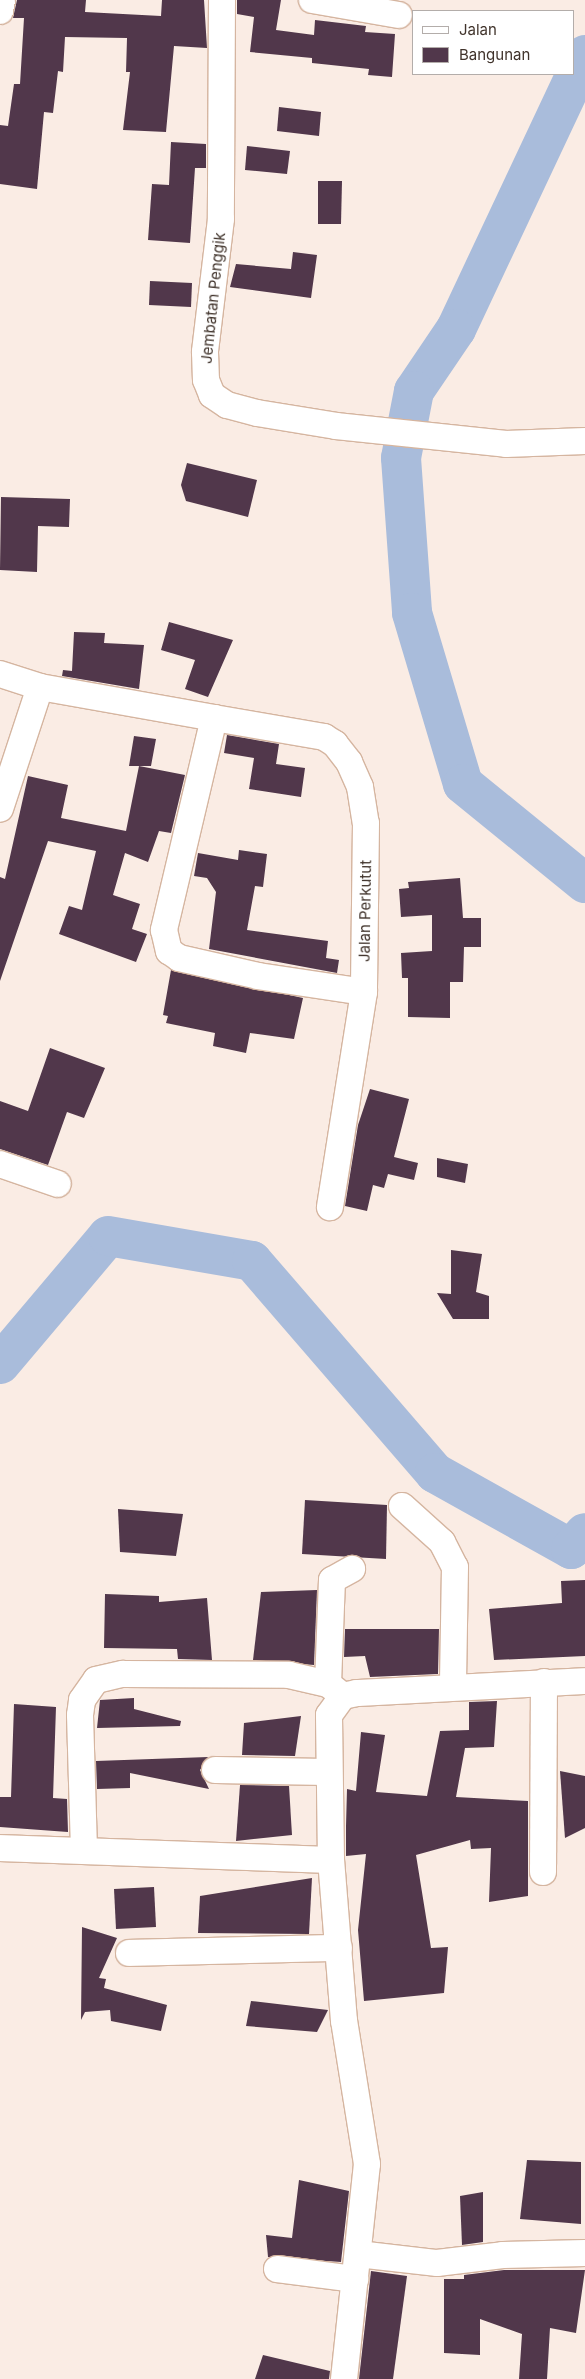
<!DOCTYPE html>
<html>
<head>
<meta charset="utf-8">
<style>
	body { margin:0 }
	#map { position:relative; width:585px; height:2379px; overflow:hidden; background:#faece4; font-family:Inter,sans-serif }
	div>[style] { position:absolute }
	.river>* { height:40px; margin:-20px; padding:0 20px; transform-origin:20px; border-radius:20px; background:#a9bcdb }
	.building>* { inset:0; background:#51374b }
	.roads { filter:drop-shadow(1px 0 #d5b5a0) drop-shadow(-1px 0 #d5b5a0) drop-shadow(0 1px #d5b5a0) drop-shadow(0 -1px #d5b5a0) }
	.minor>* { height:26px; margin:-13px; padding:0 13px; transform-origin:13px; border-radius:13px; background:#fff }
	span { translate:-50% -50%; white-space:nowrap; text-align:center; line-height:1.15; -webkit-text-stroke:5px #fff; paint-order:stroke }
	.street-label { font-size:15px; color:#40332b }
	.legend { position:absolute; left:412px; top:10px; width:162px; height:65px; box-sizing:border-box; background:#fff; border:1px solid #b3adaa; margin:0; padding:6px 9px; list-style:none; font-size:15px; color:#40332b }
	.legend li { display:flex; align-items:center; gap:10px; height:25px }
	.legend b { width:25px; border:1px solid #b3adaa }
</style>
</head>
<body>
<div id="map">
	<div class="river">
		<div style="left:585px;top:55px;width:303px;rotate:115.2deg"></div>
		<div style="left:456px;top:329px;width:75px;rotate:124.1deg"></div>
		<div style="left:414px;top:391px;width:68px;rotate:101deg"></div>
		<div style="left:401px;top:458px;width:155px;rotate:85.9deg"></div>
		<div style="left:412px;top:613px;width:178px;rotate:73.4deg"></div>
		<div style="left:463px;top:784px;width:157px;rotate:39.1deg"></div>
		<div style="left:0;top:1364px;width:167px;rotate:-49.8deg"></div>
		<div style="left:108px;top:1236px;width:146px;rotate:9.8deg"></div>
		<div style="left:252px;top:1261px;width:280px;rotate:49.2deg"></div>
		<div style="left:435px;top:1473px;width:156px;rotate:29.2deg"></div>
		<div style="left:571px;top:1549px;width:21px;rotate:-49deg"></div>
	</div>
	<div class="building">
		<div style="clip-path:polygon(17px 0,86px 0,85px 12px,161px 16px,162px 0,204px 0,207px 48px,174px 46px,166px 132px,123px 130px,130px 72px,126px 72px,127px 38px,65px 37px,63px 72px,58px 71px,53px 113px,44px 112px,37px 189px,0 184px,0 125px,8px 126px,14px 84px,20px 84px,24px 18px,13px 18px)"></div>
		<div style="clip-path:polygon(237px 0,281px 0,276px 30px,314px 35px,315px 20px,366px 26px,365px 32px,395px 34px,392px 77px,368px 75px,369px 69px,312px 63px,312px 58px,250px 52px,254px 17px,237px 14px)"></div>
		<div style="clip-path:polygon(279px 107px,321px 112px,319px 136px,277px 131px)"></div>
		<div style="clip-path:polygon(171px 142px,206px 144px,206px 168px,195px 168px,190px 243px,148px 240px,152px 184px,169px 185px)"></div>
		<div style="clip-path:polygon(247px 146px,290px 151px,287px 174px,245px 170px)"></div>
		<div style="clip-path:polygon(318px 181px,342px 181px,341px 224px,318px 224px)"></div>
		<div style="clip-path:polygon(293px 252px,317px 255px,311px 298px,230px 287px,236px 264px,291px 269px)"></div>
		<div style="clip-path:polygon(150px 281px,192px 283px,191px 307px,149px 305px)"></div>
		<div style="clip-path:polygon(187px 463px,257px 480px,248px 517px,186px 501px,181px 485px)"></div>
		<div style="clip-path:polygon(1px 497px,70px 499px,69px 527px,38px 526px,37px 572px,0 570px)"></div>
		<div style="clip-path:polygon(169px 622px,233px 640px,208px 697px,185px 689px,195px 660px,161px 650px)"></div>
		<div style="clip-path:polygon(74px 632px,105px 633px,104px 643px,144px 645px,139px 689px,62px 676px,63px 670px,72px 671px)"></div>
		<div style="clip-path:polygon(227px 735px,279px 744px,276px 764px,305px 768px,301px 797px,249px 789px,254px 758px,224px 753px)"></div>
		<div style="clip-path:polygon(134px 736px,156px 739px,151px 766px,139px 766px,185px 775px,171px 833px,159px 831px,148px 862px,125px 853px,113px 895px,140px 904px,132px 929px,147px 934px,136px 962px,59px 934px,69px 906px,82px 910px,96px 851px,48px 841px,0 981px,0 877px,5px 879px,28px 776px,68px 785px,61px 818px,126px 831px,139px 766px,129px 766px)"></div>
		<div style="clip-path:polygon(239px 850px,267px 854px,263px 887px,255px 886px,247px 930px,328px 941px,326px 958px,339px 960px,337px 973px,209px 949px,216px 892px,207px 878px,194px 876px,198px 853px,238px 860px)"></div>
		<div style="clip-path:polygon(460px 878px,463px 918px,481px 918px,481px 947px,464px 947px,463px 982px,450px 982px,450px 1018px,408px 1017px,408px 978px,402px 978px,401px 953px,432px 951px,432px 915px,401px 917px,399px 889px,409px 888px,408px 882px)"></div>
		<div style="clip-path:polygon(171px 970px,303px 998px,294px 1039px,250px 1033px,246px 1053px,213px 1046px,215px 1033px,166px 1023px,168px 1016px,163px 1015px)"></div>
		<div style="clip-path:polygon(50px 1048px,105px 1068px,84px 1118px,67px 1112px,48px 1165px,0 1149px,0 1101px,28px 1111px)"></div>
		<div style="clip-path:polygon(370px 1089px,409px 1099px,394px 1157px,418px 1163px,414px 1180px,388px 1174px,384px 1188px,373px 1185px,367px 1211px,345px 1206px,358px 1125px)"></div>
		<div style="clip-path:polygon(437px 1158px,468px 1164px,465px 1183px,437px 1177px)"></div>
		<div style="clip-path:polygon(451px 1250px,482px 1254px,476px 1292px,489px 1296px,489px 1319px,453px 1319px,437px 1293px,451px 1294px)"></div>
		<div style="clip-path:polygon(305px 1500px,387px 1505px,386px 1559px,302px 1554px)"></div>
		<div style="clip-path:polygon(118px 1509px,183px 1514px,176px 1556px,120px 1552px)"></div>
		<div style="clip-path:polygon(585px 1580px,585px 1656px,494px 1660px,489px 1609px,562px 1603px,561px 1581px)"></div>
		<div style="clip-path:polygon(317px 1590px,314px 1665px,253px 1660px,261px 1592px)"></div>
		<div style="clip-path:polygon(105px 1594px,159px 1596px,159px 1602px,207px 1598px,212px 1660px,178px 1659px,177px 1649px,104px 1648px)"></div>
		<div style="clip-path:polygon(345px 1629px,439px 1629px,438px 1674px,370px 1677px,365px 1656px,344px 1657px)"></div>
		<div style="clip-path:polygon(134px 1698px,134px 1709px,181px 1721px,180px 1726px,97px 1728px,100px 1700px)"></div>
		<div style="clip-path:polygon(497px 1701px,494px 1747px,465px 1748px,456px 1797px,528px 1801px,528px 1896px,489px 1902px,491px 1848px,471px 1849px,470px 1840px,416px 1855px,431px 1948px,448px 1947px,444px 1993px,364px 2001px,358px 1930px,366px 1854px,346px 1856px,346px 1826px,347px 1789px,356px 1791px,361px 1732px,385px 1735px,376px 1792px,427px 1796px,440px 1731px,469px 1730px,469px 1702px)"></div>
		<div style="clip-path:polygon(14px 1704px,56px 1707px,53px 1798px,67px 1799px,68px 1832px,0 1827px,0 1797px,11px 1797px)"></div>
		<div style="clip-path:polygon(301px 1716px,295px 1756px,242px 1755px,244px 1723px)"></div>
		<div style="clip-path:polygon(208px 1757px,200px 1770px,209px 1789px,130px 1773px,130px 1788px,97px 1789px,96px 1761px)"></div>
		<div style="clip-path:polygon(560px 1771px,585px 1776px,585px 1828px,565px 1838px)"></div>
		<div style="clip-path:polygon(240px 1785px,289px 1786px,292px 1835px,236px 1841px)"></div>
		<div style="clip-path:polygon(312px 1878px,309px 1934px,198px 1933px,200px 1896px)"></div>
		<div style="clip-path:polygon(154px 1887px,156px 1927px,116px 1929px,114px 1889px)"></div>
		<div style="clip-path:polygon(82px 1927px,117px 1938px,99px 1978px,106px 1979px,104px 1988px,167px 2005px,161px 2031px,111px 2021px,110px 2010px,85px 2012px,81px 2020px)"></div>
		<div style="clip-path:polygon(251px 2001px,269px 2003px,328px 2010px,317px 2032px,246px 2026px)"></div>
		<div style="clip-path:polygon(527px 2160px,581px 2162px,581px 2224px,520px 2219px)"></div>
		<div style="clip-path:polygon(299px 2180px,349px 2191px,341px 2262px,268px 2257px,266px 2235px,292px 2238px)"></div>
		<div style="clip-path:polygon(483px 2192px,483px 2242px,462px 2245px,460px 2196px)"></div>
		<div style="clip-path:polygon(504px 2270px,585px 2270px,576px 2333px,550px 2328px,547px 2379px,519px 2379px,522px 2334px,480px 2319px,480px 2355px,444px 2353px,444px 2279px,464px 2279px,464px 2275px)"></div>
		<div style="clip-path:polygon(371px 2271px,407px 2276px,393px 2379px,359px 2379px)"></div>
		<div style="clip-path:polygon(263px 2355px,330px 2371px,329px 2379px,255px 2379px)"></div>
	</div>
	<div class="roads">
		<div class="minor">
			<div style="left:222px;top:0;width:219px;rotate:90.3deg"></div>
			<div style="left:221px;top:219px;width:134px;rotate:96.9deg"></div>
			<div style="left:205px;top:352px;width:28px;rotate:88deg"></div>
			<div style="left:206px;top:380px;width:16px;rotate:68deg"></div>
			<div style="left:212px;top:395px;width:18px;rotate:34deg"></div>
			<div style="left:227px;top:405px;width:31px;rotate:15deg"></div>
			<div style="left:257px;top:413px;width:80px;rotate:9.3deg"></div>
			<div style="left:336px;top:426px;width:171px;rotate:6deg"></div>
			<div style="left:506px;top:444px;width:79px;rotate:-2.2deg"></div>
			<div style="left:312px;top:0;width:88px;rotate:9.8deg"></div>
			<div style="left:0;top:11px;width:11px;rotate:-80deg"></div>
			<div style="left:0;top:674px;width:42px;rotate:18deg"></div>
			<div style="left:40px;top:687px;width:128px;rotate:108.2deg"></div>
			<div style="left:40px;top:687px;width:177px;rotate:10.1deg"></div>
			<div style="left:214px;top:718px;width:218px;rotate:103.3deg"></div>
			<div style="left:164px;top:930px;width:22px;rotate:77deg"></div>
			<div style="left:169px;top:951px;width:12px;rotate:35deg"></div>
			<div style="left:179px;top:958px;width:81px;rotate:12.8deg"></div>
			<div style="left:258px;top:976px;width:107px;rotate:8.6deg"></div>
			<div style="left:214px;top:718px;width:112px;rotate:9.8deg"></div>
			<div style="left:324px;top:737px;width:13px;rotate:32deg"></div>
			<div style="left:335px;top:744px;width:23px;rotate:52deg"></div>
			<div style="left:349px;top:762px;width:27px;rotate:66deg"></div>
			<div style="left:360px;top:787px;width:36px;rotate:81deg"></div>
			<div style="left:366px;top:823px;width:169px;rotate:90.7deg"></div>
			<div style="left:364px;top:992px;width:218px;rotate:99deg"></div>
			<div style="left:0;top:1164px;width:61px;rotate:19deg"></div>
			<div style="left:402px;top:1506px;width:54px;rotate:42deg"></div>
			<div style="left:442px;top:1542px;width:28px;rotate:63deg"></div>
			<div style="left:455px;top:1567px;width:120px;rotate:91deg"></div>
			<div style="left:328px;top:1684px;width:104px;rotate:-87.8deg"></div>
			<div style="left:332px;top:1580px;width:23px;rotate:-29deg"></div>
			<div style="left:215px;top:1770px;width:112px;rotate:1deg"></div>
			<div style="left:0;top:1848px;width:331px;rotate:2.1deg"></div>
			<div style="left:84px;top:1850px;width:135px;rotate:-91.7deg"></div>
			<div style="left:80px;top:1715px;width:15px;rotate:-82deg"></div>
			<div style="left:82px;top:1700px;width:24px;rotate:-55deg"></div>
			<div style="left:96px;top:1680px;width:28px;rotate:-13deg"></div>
			<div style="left:123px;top:1674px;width:166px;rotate:0.3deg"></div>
			<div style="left:289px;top:1675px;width:40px;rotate:13deg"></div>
			<div style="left:328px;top:1684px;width:19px;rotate:39deg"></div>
			<div style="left:543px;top:1872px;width:190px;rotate:-89.7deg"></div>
			<div style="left:129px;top:1953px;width:210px;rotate:-1.4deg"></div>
			<div style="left:358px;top:2254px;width:80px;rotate:6.5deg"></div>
			<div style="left:437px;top:2263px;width:66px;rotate:-6.9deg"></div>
			<div style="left:503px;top:2255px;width:82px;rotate:-1.4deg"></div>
			<div style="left:277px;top:2269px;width:79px;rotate:7.3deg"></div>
			<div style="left:344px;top:2379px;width:216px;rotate:-83.9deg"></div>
			<div style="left:367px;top:2164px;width:145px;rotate:-99.1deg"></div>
			<div style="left:344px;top:2021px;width:162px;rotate:-94.6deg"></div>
			<div style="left:331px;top:1860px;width:145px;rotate:-90.8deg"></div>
			<div style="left:329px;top:1715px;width:24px;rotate:-54deg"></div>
			<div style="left:343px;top:1696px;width:14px;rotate:-12deg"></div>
			<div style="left:357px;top:1693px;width:228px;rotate:-3deg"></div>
		</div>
	</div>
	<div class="street-label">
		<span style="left:213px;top:298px;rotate:-84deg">Jembatan Penggik</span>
		<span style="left:365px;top:911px;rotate:-89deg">Jalan Perkutut</span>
	</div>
	<ul class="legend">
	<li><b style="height:6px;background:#fff"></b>Jalan</li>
	<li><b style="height:14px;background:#51374b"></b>Bangunan</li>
	</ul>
</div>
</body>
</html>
